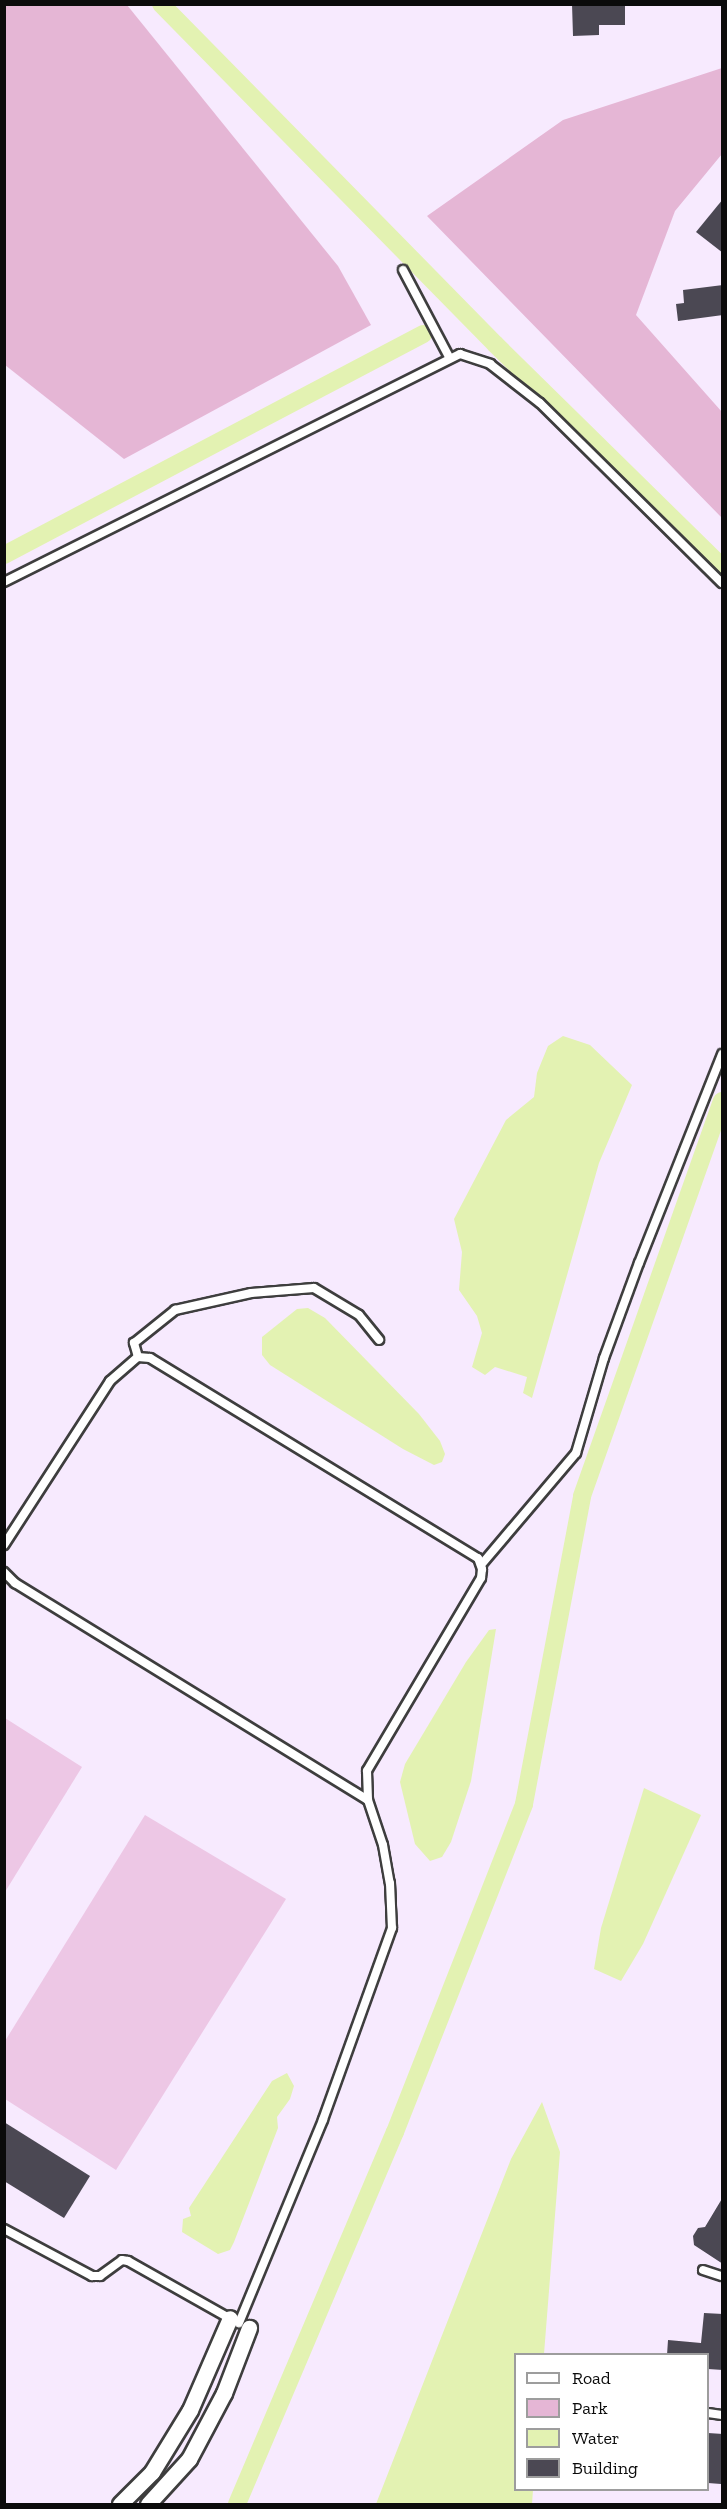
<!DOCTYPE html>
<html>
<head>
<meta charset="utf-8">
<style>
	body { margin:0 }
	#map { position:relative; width:727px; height:2509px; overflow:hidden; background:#f7eafe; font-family:"Zilla Slab",serif }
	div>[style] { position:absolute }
	.green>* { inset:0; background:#e5b6d5 }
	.pitch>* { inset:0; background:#edc7e5 }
	.water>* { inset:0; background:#e3f2b2 }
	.canal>* { height:18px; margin:-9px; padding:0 9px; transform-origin:9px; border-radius:9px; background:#e3f2b2 }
	.building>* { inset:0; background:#4b4853 }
	.roads { filter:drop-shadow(2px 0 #3e3e3e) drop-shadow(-2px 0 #3e3e3e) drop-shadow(0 2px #3e3e3e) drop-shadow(0 -2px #3e3e3e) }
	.lane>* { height:8px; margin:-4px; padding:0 4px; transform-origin:4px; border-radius:4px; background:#fff }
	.street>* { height:15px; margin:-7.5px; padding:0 7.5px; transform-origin:7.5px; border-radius:7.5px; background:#fff }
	span { translate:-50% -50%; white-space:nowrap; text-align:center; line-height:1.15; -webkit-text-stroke:6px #fff; paint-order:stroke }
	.frame { position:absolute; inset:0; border:6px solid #0b0b0b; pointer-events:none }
	.legend { position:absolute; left:514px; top:2353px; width:195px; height:138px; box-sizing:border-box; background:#fff; border:2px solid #9d9d9d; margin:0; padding:8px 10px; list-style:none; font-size:18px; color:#0b0b0b }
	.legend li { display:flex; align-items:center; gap:12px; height:30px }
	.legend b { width:30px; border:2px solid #9d9d9d }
</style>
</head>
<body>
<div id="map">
	<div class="green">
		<div style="clip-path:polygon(4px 5px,127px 5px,338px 266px,371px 325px,124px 459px,5px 365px)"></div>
		<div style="clip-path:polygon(722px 68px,722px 154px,675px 211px,636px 315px,722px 412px,722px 518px,427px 216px,563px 120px)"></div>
	</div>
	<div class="pitch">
		<div style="clip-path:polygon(5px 1718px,82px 1767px,5px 1892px)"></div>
		<div style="clip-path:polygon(145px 1815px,286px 1899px,116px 2170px,5px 2099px,5px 2041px)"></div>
	</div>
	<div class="water">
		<div style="clip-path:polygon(563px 1036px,590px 1045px,632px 1085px,599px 1163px,532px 1398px,523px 1393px,527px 1377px,495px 1367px,485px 1375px,472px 1367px,482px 1333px,477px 1316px,459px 1290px,462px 1252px,454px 1219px,506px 1120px,534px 1097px,537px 1073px,548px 1046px)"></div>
		<div style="clip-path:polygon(308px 1308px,325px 1318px,419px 1414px,440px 1441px,445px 1454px,442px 1462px,434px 1465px,403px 1449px,270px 1365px,262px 1355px,262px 1337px,297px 1309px)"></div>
		<div style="clip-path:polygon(496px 1629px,471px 1781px,451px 1842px,442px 1857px,430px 1861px,415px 1844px,400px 1782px,405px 1764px,466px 1662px,489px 1630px)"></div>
		<div style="clip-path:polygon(644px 1788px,701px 1815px,643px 1944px,621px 1981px,594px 1969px,601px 1928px)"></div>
		<div style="clip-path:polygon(287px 2073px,294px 2086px,290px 2099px,277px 2117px,278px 2128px,234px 2242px,230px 2250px,218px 2254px,182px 2232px,183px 2219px,191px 2216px,189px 2208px,272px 2081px)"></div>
		<div style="clip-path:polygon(542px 2102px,560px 2152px,544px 2354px,516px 2354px,516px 2490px,533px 2490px,532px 2504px,376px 2504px,511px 2159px)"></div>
	</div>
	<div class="canal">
		<div style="left:161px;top:4px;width:477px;rotate:45.5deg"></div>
		<div style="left:495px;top:344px;width:318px;rotate:44.5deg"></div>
		<div style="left:4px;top:555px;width:474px;rotate:-27.8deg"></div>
		<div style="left:237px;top:2504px;width:404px;rotate:-67deg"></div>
		<div style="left:395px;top:2132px;width:352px;rotate:-68.5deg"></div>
		<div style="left:524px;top:1804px;width:313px;rotate:-79.3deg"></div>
		<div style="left:582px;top:1496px;width:419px;rotate:-70.5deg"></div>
	</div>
	<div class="building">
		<div style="clip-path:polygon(572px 4px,625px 4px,625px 25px,599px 25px,599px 35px,573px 36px)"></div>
		<div style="clip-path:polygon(723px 199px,723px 253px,696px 232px)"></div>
		<div style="clip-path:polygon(723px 285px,723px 315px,678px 321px,676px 304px,684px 303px,683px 290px)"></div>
		<div style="clip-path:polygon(4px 2122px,90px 2176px,64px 2218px,4px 2181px)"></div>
		<div style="clip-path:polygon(723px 2197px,723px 2264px,694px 2245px,693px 2236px,698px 2228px,705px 2227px)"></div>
		<div style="clip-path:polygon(704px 2313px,723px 2314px,723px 2370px,708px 2369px,708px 2355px,667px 2355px,668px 2340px,701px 2343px)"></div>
		<div style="clip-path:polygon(708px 2433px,723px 2434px,721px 2484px,708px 2483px)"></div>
	</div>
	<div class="roads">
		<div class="lane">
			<div style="left:403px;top:270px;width:98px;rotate:62.1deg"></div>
			<div style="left:4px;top:582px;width:510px;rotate:-26.57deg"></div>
			<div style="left:460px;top:354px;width:32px;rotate:18deg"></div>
			<div style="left:490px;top:364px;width:63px;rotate:38deg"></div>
			<div style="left:540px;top:403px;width:256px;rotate:44.7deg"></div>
			<div style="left:138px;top:1357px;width:15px;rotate:-106deg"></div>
			<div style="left:134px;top:1343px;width:53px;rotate:-38.8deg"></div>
			<div style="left:175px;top:1310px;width:78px;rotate:-12.6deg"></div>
			<div style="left:251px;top:1293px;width:63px;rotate:-4.5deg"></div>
			<div style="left:314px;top:1288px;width:52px;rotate:31deg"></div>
			<div style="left:359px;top:1315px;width:32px;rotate:51deg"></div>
			<div style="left:4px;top:1545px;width:195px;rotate:-57.1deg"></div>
			<div style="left:110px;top:1381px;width:37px;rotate:-41deg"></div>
			<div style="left:138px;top:1357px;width:12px;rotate:5deg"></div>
			<div style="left:150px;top:1358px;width:384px;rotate:31.4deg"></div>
			<div style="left:478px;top:1558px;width:12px;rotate:70deg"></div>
			<div style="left:482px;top:1569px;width:9px;rotate:96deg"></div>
			<div style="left:481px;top:1578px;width:224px;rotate:120.6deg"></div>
			<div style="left:367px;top:1771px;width:29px;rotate:88deg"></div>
			<div style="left:368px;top:1800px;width:47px;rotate:71.6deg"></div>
			<div style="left:383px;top:1845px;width:39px;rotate:80deg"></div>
			<div style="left:390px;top:1883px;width:45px;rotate:87.5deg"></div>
			<div style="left:392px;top:1928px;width:204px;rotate:109.8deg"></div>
			<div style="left:323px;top:2120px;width:220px;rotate:112.5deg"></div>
			<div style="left:481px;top:1565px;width:147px;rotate:-49.7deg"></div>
			<div style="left:576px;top:1453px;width:99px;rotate:-73.6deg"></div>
			<div style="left:604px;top:1358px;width:101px;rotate:-69.8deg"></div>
			<div style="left:639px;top:1263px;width:225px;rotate:-68.3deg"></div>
			<div style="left:4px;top:1572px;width:16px;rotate:45deg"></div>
			<div style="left:15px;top:1583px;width:414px;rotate:31.6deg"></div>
			<div style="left:4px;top:2229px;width:100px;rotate:28.1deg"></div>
			<div style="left:92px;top:2276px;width:8px"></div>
			<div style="left:100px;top:2276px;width:27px;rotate:-36deg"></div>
			<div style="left:122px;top:2260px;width:6px;rotate:9deg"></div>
			<div style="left:128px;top:2261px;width:118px;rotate:29.4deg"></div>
			<div style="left:703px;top:2270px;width:20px;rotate:18deg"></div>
			<div style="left:708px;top:2413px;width:14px;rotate:8deg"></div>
		</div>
		<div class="street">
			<div style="left:120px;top:2504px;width:45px;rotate:-45deg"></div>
			<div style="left:152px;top:2472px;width:73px;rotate:-58.5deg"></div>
			<div style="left:190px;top:2410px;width:100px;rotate:-66.5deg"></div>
			<div style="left:148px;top:2504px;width:61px;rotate:-47.7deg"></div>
			<div style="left:189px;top:2459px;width:75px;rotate:-62.1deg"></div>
			<div style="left:224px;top:2393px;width:70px;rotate:-69deg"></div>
		</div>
	</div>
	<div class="frame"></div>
	<ul class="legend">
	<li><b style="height:8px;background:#fff"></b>Road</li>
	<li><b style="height:16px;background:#e5b6d5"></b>Park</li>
	<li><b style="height:16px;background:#e3f2b2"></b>Water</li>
	<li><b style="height:16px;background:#4b4853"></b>Building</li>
	</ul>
</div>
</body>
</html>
